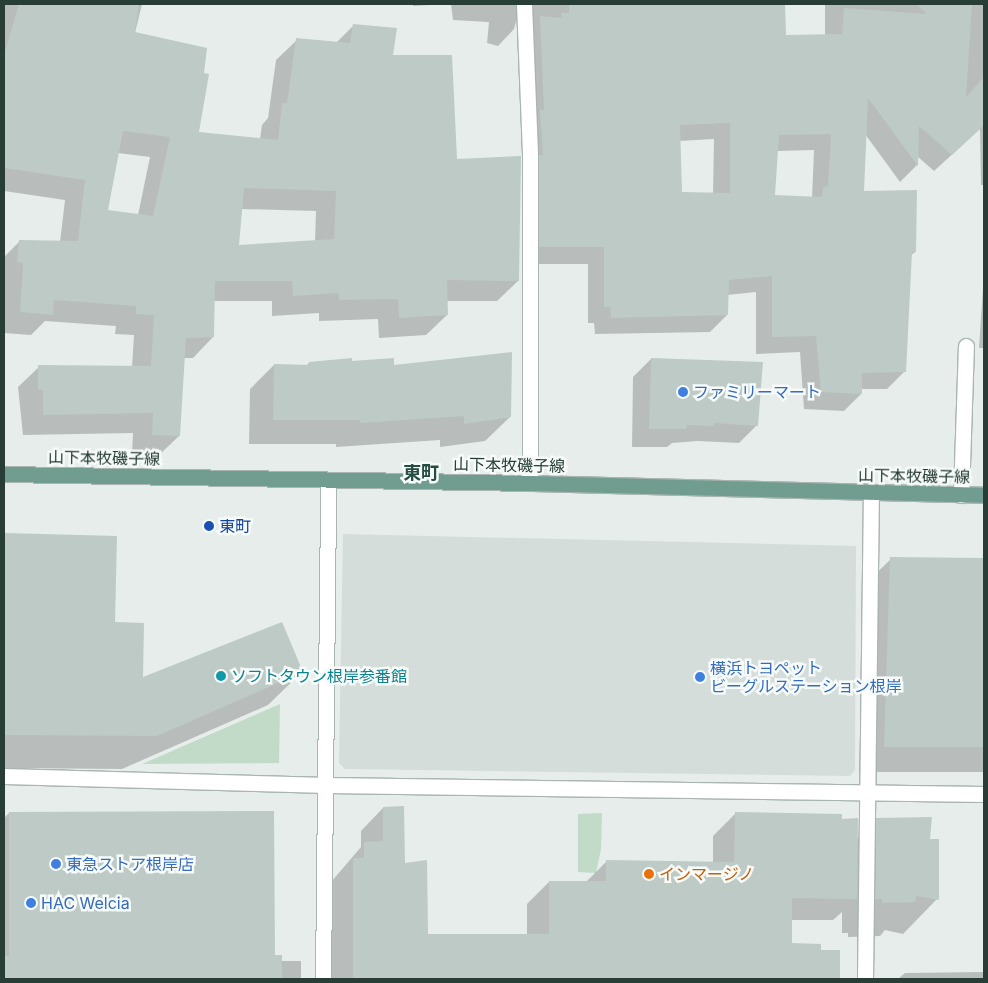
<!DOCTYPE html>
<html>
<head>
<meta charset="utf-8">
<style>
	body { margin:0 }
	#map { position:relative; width:988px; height:983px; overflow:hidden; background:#e6edea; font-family:Inter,"Noto Sans JP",sans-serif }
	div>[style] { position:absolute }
	.built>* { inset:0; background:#d4ddd9 }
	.green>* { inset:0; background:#c2dbc8 }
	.shadow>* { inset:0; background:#0003 }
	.building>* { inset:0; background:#becac6 }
	.roads { filter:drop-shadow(1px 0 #a9b5b0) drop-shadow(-1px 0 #a9b5b0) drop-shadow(0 1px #a9b5b0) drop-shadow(0 -1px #a9b5b0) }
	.minor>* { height:15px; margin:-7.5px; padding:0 7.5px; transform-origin:7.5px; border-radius:7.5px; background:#fff }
	.primary>* { height:15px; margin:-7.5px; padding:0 7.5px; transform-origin:7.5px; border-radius:7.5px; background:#709d90 }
	.dots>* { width:14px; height:14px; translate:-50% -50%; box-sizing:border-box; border:2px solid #f6faf8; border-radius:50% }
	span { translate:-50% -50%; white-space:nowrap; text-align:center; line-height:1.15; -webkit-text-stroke:5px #f6faf8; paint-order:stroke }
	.shop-label { font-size:16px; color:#366cbe }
	.left { translate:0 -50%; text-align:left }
	.street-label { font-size:16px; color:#273d36 }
	.transit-label { font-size:16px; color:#164399 }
	.culture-label { font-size:16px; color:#0d838f }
	.food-label { font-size:16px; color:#c56008 }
	.neighbourhood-label { font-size:18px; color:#254d42; font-weight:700 }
	.frame { position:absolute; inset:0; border:5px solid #273d36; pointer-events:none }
</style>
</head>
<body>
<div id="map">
	<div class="built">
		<div style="clip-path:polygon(343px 534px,856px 546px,855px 770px,850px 776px,345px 769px,339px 763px)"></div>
	</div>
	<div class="green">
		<div style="clip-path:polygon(280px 704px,279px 763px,142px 764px)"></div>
		<div style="clip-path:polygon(602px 813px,601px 849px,596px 873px,578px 872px,578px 814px)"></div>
	</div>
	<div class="shadow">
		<div style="clip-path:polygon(evenodd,5px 4px,142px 4px,135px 33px,198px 133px,260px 139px,262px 125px,268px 118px,276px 60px,297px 40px,336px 43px,353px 26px,392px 56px,456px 160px,518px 281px,497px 301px,446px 301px,447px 315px,426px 335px,379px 338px,378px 319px,319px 321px,319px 313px,272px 316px,272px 301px,213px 301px,213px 337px,193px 358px,183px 358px,179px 436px,158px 456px,132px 455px,133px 433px,23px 435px,18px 387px,39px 367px,132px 367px,134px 335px,115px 334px,116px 326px,45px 321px,31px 335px,4px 333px,4px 257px,20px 241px,60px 242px,65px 200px,4px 191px,5px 4px,118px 153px,150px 157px,138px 215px,107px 211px,118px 153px,5px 4px,241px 209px,316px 211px,315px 242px,238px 247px,241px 209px)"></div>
		<div style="clip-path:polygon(413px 4px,446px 4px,413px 6px)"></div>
		<div style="clip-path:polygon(evenodd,451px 4px,639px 4px,640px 41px,673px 40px,669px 4px,784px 4px,785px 36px,825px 36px,825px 4px,984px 4px,984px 185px,981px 185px,980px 129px,934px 171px,917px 156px,917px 165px,900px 182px,865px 134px,863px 192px,915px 252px,910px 256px,904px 372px,887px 389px,861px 389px,861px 394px,844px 411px,804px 409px,800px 352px,756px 354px,756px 292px,727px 295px,727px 315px,710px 332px,595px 334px,594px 323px,588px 323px,588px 264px,523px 264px,524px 52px,518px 51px,517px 17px,514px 29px,498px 46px,487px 43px,489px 22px,453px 20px,451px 4px,714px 139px,713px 194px,680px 193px,679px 141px,714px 139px,451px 4px,814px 150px,812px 198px,774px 196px,777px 151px,814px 150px)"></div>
		<div style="clip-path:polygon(984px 273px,984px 348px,979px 348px)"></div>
		<div style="clip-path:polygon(651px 359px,757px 425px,739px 443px,698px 441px,672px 443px,667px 447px,632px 447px,633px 377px)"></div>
		<div style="clip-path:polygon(351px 362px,393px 366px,510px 417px,485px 441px,440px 447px,440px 440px,336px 447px,336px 444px,249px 444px,250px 389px,274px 365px,306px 366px,309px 363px)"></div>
		<div style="clip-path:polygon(4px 535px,115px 537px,114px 623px,142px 679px,302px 672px,268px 705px,122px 769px,4px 768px)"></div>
		<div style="clip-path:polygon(891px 559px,984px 559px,984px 772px,859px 772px,865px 584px)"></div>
		<div style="clip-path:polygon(383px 808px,427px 935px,527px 935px,527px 904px,549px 882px,586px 882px,607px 861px,713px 863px,713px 836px,735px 814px,840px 820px,856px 840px,877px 819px,929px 840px,937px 899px,903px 934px,885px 930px,880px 936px,848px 937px,848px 933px,842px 933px,842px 912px,833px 920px,791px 920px,791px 945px,819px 951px,839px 951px,839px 979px,331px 979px,331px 882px,361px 847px,361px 831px)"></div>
		<div style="clip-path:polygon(9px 813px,281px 961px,301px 961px,301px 979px,4px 979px,4px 818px)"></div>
		<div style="clip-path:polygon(984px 972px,984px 979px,898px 979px,905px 973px)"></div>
	</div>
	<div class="building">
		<div style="clip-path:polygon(evenodd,19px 4px,139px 4px,135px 32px,207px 48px,204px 73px,209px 74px,199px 132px,278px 140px,282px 103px,287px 103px,296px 38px,350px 43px,353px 24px,397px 28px,393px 55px,452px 55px,457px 159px,521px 156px,519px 281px,447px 280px,448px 315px,399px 318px,398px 299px,339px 300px,339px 293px,293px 296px,292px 281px,215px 281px,214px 337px,186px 338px,180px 436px,152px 435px,153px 413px,43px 415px,43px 390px,38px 390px,38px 365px,151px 366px,154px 315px,136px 314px,136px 306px,54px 300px,53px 315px,20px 312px,23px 263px,17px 262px,19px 240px,78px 241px,85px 180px,4px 168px,4px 55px,19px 4px,123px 131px,170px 137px,153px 216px,108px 210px,123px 131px,19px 4px,244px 188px,336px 191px,334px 239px,239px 245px,244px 188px)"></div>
		<div style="clip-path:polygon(evenodd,569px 4px,785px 4px,786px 35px,842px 34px,844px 8px,926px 14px,917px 4px,972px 4px,966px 97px,984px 77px,984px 125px,952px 155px,919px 126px,918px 166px,868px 98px,864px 191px,917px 190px,916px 252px,912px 252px,906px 372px,862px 373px,862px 394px,821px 392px,816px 336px,772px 337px,772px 276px,729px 280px,728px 315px,611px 318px,610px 307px,604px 307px,604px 247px,539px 247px,539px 155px,543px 155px,540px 110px,544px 110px,540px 16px,562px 18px,561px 13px,569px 13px,569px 4px,730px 123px,730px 193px,682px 192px,680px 125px,730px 123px,569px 4px,831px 134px,828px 186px,823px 187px,822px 197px,775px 195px,779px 135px,831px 134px)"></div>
		<div style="clip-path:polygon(512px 352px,511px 417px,464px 424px,464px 416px,360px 423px,360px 420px,273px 420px,274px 364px,309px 365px,309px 362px,352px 358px,352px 361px,394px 358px,394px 365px)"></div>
		<div style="clip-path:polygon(651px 358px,763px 362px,758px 426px,714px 423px,714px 426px,687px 425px,687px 429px,649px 429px)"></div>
		<div style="clip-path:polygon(4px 533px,117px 536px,115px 622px,144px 623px,143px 677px,282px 622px,303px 672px,157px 736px,4px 735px)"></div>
		<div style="clip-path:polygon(890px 557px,984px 558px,984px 747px,884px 747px)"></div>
		<div style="clip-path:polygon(404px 806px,405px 863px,427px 860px,428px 934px,549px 934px,549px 881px,606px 881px,606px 860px,734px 862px,735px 812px,842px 814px,842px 819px,858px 818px,857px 899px,792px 898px,792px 943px,821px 944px,821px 950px,840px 950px,840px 979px,353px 979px,353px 858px,364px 858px,364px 842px,383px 841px,383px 807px)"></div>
		<div style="clip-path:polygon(274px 811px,275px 955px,282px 955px,282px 979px,4px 979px,4px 956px,9px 956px,9px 812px)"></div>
		<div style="clip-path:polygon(932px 817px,930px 839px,939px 839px,939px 900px,916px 896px,915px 902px,882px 903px,882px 899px,875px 899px,876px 818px)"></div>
	</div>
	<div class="roads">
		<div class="minor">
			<div style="left:524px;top:4px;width:150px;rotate:87.7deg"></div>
			<div style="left:530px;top:154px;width:329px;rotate:90deg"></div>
			<div style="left:961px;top:495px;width:149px;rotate:-88.1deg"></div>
			<div style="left:4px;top:776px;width:323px;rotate:1.6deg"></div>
			<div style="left:327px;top:785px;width:657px;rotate:0.78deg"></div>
			<div style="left:323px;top:979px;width:499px;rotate:-89.4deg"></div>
			<div style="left:865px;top:979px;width:487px;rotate:-89.3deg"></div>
		</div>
		<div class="primary">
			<div style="left:4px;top:474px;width:526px;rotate:0.98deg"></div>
			<div style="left:530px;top:483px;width:454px;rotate:1.5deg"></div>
		</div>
	</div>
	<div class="dots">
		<div style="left:683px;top:392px;background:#3f7fe0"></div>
		<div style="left:209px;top:526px;background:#1a4fb4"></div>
		<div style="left:221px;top:676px;background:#0f9aa8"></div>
		<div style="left:700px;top:677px;background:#3f7fe0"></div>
		<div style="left:56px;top:864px;background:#3f7fe0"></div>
		<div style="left:649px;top:874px;background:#e8710a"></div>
		<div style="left:31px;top:903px;background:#3f7fe0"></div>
	</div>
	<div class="shop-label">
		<span class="left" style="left:693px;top:392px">ファミリーマート</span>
		<span class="left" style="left:710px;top:677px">横浜トヨペット<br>ビーグルステーション根岸</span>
		<span class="left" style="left:66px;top:864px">東急ストア根岸店</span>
		<span class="left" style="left:41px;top:903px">HAC Welcia</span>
	</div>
	<div class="street-label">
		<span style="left:104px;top:458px;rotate:1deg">山下本牧磯子線</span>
		<span style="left:509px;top:465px;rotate:1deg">山下本牧磯子線</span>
		<span style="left:914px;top:476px;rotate:1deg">山下本牧磯子線</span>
	</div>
	<div class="transit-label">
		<span class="left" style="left:219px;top:526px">東町</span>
	</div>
	<div class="culture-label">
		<span class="left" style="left:231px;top:676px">ソフトタウン根岸参番館</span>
	</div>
	<div class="food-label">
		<span class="left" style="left:659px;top:874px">インマージノ</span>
	</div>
	<div class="neighbourhood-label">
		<span style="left:421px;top:473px">東町</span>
	</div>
	<div class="frame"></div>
</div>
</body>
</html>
